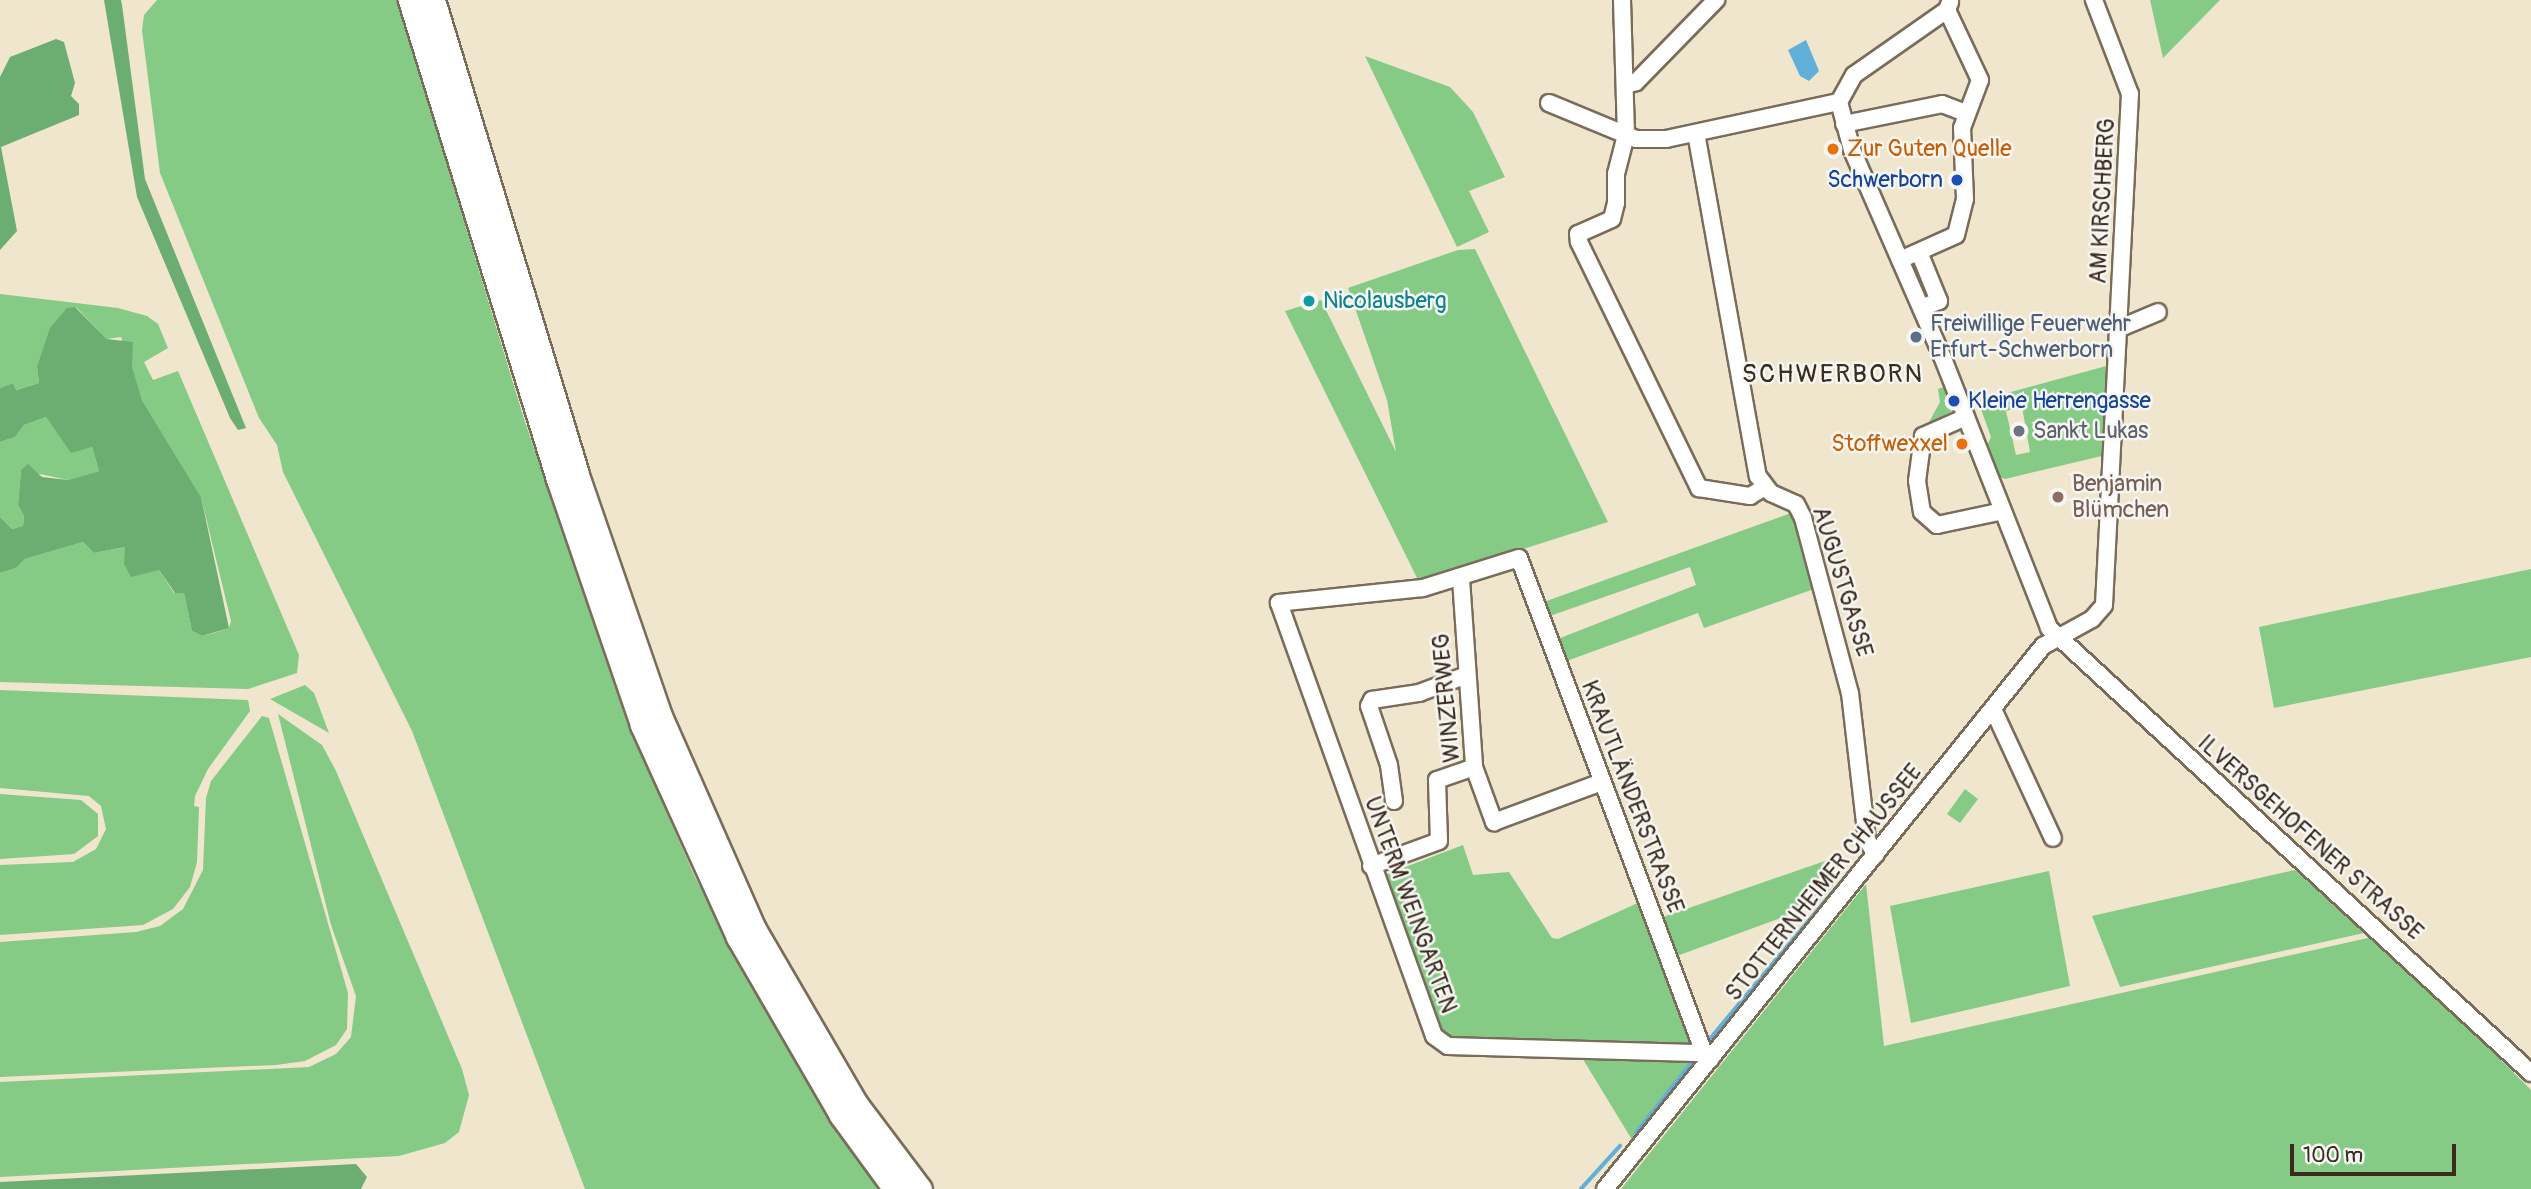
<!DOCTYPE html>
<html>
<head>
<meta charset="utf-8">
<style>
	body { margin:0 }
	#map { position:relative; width:2531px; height:1189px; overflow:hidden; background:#efe6cd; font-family:Pangolin,sans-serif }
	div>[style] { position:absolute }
	.green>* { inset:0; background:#85ca85 }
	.forest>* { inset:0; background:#6cae72 }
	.water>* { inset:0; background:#60b0da }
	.stream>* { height:3.5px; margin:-1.75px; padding:0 1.75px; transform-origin:1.75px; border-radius:1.75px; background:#60b0da }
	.roads { filter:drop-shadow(2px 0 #7a6c5b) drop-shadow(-2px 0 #7a6c5b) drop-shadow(0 2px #7a6c5b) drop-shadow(0 -2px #7a6c5b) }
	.minor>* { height:16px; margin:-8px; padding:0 8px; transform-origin:8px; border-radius:8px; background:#fff }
	.highway>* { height:23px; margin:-11.5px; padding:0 11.5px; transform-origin:11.5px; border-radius:11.5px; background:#fff }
	.dots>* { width:19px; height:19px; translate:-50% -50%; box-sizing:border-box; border:4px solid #f6f6f2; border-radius:50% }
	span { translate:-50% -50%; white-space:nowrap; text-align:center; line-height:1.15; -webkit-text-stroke:5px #f6f6f2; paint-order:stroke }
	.food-label { font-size:23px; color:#c56008 }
	.left { translate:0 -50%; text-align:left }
	.right { translate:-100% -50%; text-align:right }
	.transit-label { font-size:23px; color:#164399 }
	.street-label { font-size:23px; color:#3b2a1e }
	.culture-label { font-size:23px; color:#0d838f }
	.service-label { font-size:23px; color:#4e5e75 }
	.worship-label { font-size:23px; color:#5b616d }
	.education-label { font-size:23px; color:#785e54 }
	.quarter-label { font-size:26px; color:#3b2a1e; letter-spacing:2px }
	.scale { position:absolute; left:2290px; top:1144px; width:166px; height:32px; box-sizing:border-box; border:4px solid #3b2a1e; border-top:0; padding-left:9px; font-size:21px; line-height:24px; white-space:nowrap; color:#3b2a1e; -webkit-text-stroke:5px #f6f6f2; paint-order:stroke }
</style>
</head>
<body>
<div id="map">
	<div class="green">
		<div style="clip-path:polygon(157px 0,397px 0,524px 419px,630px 728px,694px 875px,748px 981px,842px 1136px,882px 1189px,585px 1189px,412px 731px,283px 472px,277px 445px,259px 418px,160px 173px,142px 30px,144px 15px)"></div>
		<div style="clip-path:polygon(2150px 0,2220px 0,2163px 58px)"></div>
		<div style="clip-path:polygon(1365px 56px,1450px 87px,1473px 112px,1505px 177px,1469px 191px,1489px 232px,1457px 247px)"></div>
		<div style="clip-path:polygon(1475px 249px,1608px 522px,1419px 582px,1285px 311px,1321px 300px,1396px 452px,1387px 400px,1348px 288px,1458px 250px)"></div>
		<div style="clip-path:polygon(0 294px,118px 308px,147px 316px,158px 324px,168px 348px,144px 362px,153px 380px,178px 371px,299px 655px,297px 673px,248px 689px,0 682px,0 573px,16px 568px,25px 559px,83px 542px,94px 553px,125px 547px,127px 554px,159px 570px,174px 593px,184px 593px,192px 631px,202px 636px,214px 633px,229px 628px,231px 621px,201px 497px,142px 400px,121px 337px,107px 339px,76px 307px,37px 367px,39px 383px,15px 390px,13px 383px,0 388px)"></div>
		<div style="clip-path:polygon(evenodd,2110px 365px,2106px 455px,2005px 479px,1994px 475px,1985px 450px,1991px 437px,1978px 401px,2110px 365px,2022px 407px,2030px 452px,2016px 455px,2006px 411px,2022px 407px)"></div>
		<div style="clip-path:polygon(1944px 387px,1952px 411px,1928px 424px,1940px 402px,1938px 389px)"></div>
		<div style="clip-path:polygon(46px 417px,71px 452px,92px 447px,99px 471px,68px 480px,21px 470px,18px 505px,24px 516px,23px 526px,12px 529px,0 517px,0 442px,15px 437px,24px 425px)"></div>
		<div style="clip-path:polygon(1791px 513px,1799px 525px,1814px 589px,1704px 628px,1698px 613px,1564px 662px,1555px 640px,1696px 585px,1690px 567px,1547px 617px,1541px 603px)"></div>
		<div style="clip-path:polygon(2531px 569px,2531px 657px,2274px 708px,2259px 627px)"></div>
		<div style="clip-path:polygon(305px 685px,314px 693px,329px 733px,270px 699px)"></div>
		<div style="clip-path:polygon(0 690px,248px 700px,250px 711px,208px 769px,195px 796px,194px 806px,199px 807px,197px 862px,190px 887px,173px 909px,143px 925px,0 935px,0 865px,73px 862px,96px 849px,106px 829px,101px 806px,89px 796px,0 788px)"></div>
		<div style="clip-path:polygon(278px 714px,322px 745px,336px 771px,462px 1069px,469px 1095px,459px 1132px,445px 1143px,399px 1156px,0 1177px,0 1082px,309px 1067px,336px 1054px,351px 1037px,356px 996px,331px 925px)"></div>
		<div style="clip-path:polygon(262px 716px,269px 718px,348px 993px,347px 1029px,336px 1045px,305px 1061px,276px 1065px,0 1077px,0 942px,136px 932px,160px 926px,183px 909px,203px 870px,206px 798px,211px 781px)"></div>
		<div style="clip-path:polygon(1965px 789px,1978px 799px,1960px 823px,1947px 814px)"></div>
		<div style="clip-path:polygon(0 794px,81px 800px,98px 814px,98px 836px,74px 854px,0 859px)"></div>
		<div style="clip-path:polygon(1463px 845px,1473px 875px,1509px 872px,1552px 938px,1558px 939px,1640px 902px,1690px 1043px,1685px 1046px,1443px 1036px,1436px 1027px,1382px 876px)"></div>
		<div style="clip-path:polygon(1825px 861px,1836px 882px,1816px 905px,1674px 957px,1660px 918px)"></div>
		<div style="clip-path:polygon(2295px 870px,2364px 933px,2120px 987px,2092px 916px)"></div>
		<div style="clip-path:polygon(2049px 871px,2070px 986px,1911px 1023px,1890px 906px)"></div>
		<div style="clip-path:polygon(1866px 884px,1884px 1046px,2377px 936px,2531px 1090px,2531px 1189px,1621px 1189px)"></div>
		<div style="clip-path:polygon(1581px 1056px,1694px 1059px,1693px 1070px,1634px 1143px)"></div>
	</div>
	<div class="forest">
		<div style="clip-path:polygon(104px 0,121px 0,122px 5px,145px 179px,246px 428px,238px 430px,230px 418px,137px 197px)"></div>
		<div style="clip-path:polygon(56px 39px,64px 42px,75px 83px,71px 96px,79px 104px,79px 115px,1px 147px,17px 231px,0 250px,0 77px,10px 57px)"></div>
		<div style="clip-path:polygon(75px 307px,107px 339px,133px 342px,132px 367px,142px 400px,201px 497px,229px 628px,202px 636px,192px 631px,184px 593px,175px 593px,159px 570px,131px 577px,124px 564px,125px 547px,94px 553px,83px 542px,25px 559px,16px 568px,0 573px,0 517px,12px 529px,23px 526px,24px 516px,18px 505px,21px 470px,28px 464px,42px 477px,68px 480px,99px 471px,92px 447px,71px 453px,46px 417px,24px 425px,15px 437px,0 442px,0 388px,13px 383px,16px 390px,39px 383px,37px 367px,50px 328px,67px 308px)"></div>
		<div style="clip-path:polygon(356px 1164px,367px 1177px,361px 1189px,0 1189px,0 1182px)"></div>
	</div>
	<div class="water">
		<div style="clip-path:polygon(1806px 40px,1819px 71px,1809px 81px,1800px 76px,1788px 50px)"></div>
	</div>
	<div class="stream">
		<div style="left:1832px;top:596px;width:10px;rotate:73deg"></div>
		<div style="left:1838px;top:616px;width:58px;rotate:76deg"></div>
		<div style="left:1861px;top:721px;width:108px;rotate:83.6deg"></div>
		<div style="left:1709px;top:1040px;width:239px;rotate:-50.1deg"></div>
		<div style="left:1636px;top:1133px;width:90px;rotate:-51.7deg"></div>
		<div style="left:1581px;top:1189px;width:58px;rotate:-47.8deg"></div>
	</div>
	<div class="roads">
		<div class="minor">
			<div style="left:1622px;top:0;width:135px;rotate:88.3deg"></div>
			<div style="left:1626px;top:135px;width:40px;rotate:104.4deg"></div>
			<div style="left:1616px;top:174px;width:29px;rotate:90deg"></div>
			<div style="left:1616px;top:203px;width:16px;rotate:104deg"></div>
			<div style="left:1612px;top:219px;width:37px;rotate:156deg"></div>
			<div style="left:1578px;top:234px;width:8px;rotate:83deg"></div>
			<div style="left:1579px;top:242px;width:274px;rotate:64deg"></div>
			<div style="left:1699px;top:488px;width:52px;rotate:8.9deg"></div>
			<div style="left:1750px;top:496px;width:17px;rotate:-31deg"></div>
			<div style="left:1625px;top:85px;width:11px;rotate:-15deg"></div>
			<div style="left:1636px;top:82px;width:115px;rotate:-45.7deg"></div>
			<div style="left:1839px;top:102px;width:50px;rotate:74.8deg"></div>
			<div style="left:1852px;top:150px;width:225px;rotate:66.4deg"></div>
			<div style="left:1942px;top:356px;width:292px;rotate:68.5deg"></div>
			<div style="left:2049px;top:628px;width:656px;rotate:42.71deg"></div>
			<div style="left:1839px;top:102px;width:31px;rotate:-61deg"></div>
			<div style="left:1854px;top:75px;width:113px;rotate:-35deg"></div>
			<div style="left:1947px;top:10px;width:9px;rotate:-69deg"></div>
			<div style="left:1549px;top:103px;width:94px;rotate:22.5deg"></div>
			<div style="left:1636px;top:139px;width:30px"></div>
			<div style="left:1666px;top:139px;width:177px;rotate:-12.1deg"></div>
			<div style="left:1844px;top:124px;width:100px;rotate:-11.5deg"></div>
			<div style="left:1942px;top:104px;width:26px;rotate:21deg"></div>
			<div style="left:1696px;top:133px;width:349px;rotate:79.8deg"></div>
			<div style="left:1758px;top:476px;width:21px;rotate:53deg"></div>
			<div style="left:1771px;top:493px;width:27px;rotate:24deg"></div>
			<div style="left:1796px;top:504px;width:16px;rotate:63deg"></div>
			<div style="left:1803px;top:518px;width:181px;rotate:75deg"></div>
			<div style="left:1850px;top:693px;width:148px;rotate:83.4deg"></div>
			<div style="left:1867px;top:840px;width:17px;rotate:59deg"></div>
			<div style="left:1919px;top:252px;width:53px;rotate:67.8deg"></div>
			<div style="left:1939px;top:301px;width:19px;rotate:159deg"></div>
			<div style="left:1900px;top:260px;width:61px;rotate:-24.1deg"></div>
			<div style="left:1956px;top:235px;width:37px;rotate:-76deg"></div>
			<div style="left:1965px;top:199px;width:71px;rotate:-92.4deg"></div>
			<div style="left:1962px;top:128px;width:51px;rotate:-69.4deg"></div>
			<div style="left:1980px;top:80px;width:77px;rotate:-115.2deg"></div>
			<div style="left:2120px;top:328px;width:41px;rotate:-22.8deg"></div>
			<div style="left:1966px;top:417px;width:47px;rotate:156.2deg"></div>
			<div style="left:1923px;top:436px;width:45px;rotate:97.6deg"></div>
			<div style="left:1917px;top:481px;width:31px;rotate:81deg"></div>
			<div style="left:1922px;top:512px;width:20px;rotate:41deg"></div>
			<div style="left:1937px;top:525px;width:67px;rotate:-12deg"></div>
			<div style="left:1461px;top:579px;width:188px;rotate:86deg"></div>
			<div style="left:1474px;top:767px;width:59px;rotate:70deg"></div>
			<div style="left:1494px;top:822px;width:115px;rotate:-20.3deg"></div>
			<div style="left:1993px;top:709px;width:142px;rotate:65.1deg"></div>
			<div style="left:1394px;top:801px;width:36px;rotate:-98deg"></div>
			<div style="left:1389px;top:765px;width:62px;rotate:-108.7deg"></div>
			<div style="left:1369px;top:706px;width:7px;rotate:-63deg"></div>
			<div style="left:1372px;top:700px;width:48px;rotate:-8.5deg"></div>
			<div style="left:1419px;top:693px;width:51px;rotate:-20.6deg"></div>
			<div style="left:1371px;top:866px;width:72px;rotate:-20.2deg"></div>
			<div style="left:1439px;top:841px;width:61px;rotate:-91.9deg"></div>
			<div style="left:1437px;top:780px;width:39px;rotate:-19deg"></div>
			<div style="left:1704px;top:1053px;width:528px;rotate:-110.49deg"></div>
			<div style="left:1519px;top:558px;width:101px;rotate:162.6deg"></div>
			<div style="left:1423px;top:588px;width:145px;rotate:174.1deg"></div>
			<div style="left:1279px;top:603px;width:460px;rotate:70.3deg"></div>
			<div style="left:1434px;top:1036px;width:17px;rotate:36deg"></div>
			<div style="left:1448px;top:1046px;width:256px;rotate:1.6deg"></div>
			<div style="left:1704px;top:1053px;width:9px;rotate:41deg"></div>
			<div style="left:1605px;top:1189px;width:698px;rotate:-51.11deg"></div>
			<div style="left:2043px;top:646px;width:56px;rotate:-28.9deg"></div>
			<div style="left:2092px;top:619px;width:18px;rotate:-49deg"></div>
			<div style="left:2104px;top:605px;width:512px;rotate:-87.09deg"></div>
			<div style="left:2130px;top:94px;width:101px;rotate:-111deg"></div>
		</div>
		<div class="highway">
			<div style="left:410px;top:0;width:501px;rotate:72.83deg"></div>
			<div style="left:558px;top:479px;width:260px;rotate:71.1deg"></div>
			<div style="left:642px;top:725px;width:233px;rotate:65.6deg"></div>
			<div style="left:738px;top:937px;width:206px;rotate:59.9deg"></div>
			<div style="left:841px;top:1115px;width:92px;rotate:53.9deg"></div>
			<div style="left:433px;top:0;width:493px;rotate:73.1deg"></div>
			<div style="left:576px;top:472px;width:258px;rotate:71deg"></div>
			<div style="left:660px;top:716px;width:233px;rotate:66.2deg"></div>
			<div style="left:754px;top:929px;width:203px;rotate:59.8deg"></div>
			<div style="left:856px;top:1104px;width:106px;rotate:53deg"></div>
		</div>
	</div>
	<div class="dots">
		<div style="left:1833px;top:149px;background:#e8710a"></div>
		<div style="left:1957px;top:180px;background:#1a4fb4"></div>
		<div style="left:1309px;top:301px;background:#0f9aa8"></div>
		<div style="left:1916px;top:337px;background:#5c6f8a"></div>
		<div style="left:1954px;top:401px;background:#1a4fb4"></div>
		<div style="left:2019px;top:431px;background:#6b7280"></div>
		<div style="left:1962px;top:444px;background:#e8710a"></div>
		<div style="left:2058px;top:497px;background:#8d6e63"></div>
	</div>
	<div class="food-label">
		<span class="left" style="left:1847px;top:149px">Zur Guten Quelle</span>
		<span class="right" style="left:1948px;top:444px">Stoffwexxel</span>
	</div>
	<div class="transit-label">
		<span class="right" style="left:1943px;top:180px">Schwerborn</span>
		<span class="left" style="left:1968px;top:401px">Kleine Herrengasse</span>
	</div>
	<div class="street-label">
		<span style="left:2103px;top:201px;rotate:-87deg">AM KIRSCHBERG</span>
		<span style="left:1842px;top:582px;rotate:73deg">AUGUSTGASSE</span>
		<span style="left:1447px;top:698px;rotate:-95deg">WINZERWEG</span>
		<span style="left:1632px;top:797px;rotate:69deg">KRAUTLÄNDERSTRASSE</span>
		<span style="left:2310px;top:838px;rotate:42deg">ILVERSGEHOFENER STRASSE</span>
		<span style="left:1824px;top:883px;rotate:-51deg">STOTTERNHEIMER CHAUSSEE</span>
		<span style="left:1410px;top:905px;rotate:70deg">UNTERM WEINGARTEN</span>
	</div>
	<div class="culture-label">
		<span class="left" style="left:1323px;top:301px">Nicolausberg</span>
	</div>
	<div class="service-label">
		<span class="left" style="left:1930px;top:337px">Freiwillige Feuerwehr<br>Erfurt-Schwerborn</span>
	</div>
	<div class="worship-label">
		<span class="left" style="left:2033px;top:431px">Sankt Lukas</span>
	</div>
	<div class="education-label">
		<span class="left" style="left:2072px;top:497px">Benjamin<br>Blümchen</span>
	</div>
	<div class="quarter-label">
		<span style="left:1833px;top:375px">SCHWERBORN</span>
	</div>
	<div class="scale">100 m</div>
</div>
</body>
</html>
